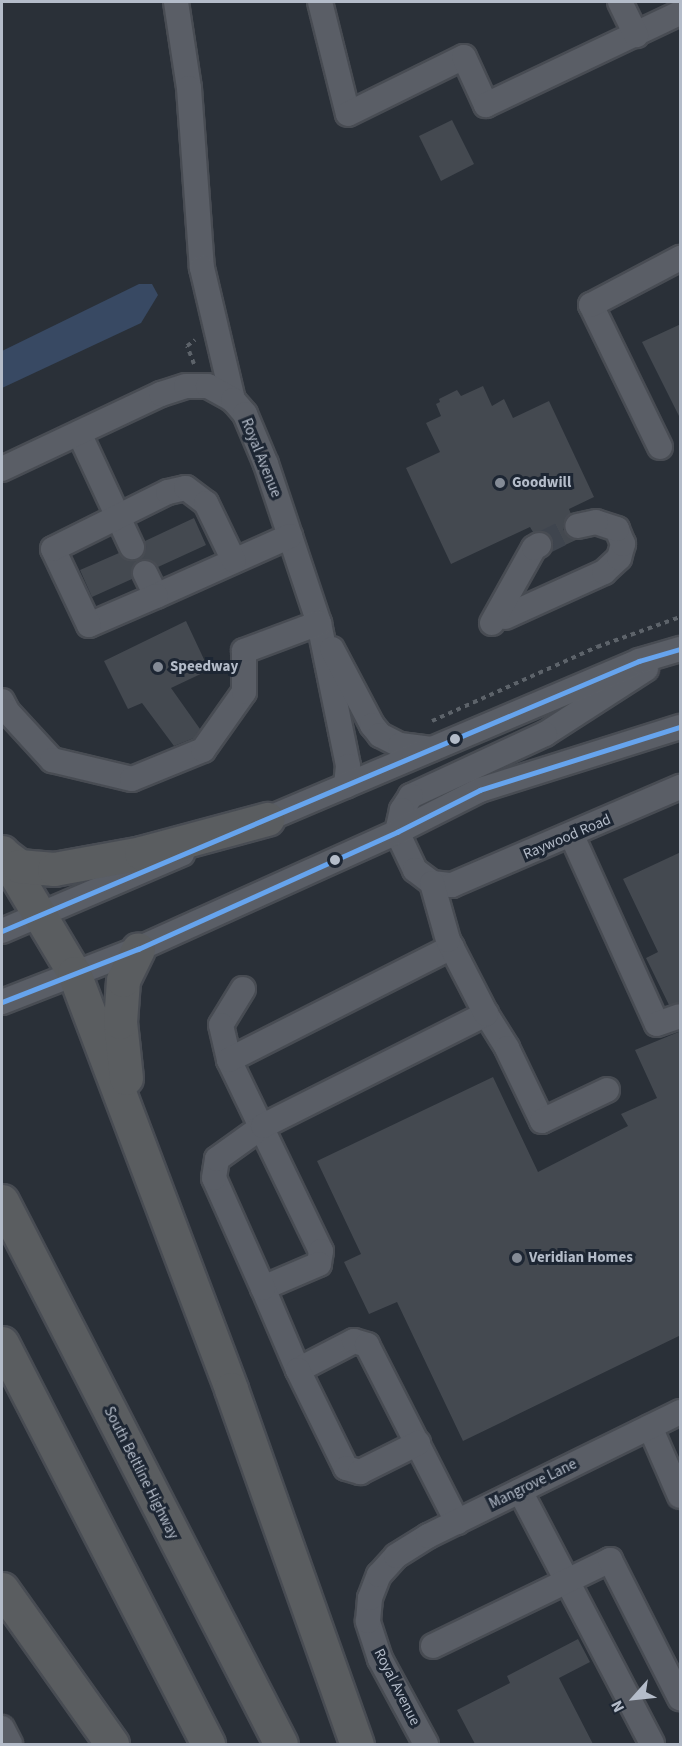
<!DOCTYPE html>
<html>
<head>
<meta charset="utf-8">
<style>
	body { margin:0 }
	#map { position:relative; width:682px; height:1746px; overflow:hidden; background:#2a3038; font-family:"Source Sans 3",sans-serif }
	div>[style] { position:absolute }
	.water>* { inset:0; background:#384963 }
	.building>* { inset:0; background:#444950 }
	.minor-tunnel>* { height:24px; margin-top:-12px; transform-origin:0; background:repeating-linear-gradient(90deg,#3f454e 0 24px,transparent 0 36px) }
	.path>* { height:4px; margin-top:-2px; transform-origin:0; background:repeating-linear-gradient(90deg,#5d636a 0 4.5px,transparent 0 9px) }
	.roads { filter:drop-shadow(2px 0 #484c53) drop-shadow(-2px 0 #484c53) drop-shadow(0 2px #484c53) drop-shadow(0 -2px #484c53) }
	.minor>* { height:24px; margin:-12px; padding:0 12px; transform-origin:12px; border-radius:12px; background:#5a5e66 }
	.highway>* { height:33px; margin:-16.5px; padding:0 16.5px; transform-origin:16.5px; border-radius:16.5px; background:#5a5d60 }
	.bus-1>* { height:4.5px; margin:-2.25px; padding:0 2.25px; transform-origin:2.25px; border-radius:2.25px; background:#66a4ee }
	.dots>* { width:16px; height:16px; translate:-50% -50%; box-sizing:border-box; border:3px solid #1d2633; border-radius:50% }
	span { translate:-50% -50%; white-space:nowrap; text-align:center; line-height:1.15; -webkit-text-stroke:6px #1d2633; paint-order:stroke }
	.street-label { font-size:15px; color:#b4bcc9 }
	.poi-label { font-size:15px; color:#b4bcc9; font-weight:700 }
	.left { translate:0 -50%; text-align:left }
	.frame { position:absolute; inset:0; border:3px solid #b4bcc9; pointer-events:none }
	.north { position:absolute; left:604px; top:1668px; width:60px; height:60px; -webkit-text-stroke:4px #1d2633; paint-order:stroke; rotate:243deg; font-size:16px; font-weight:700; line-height:24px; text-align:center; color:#b4bcc9 }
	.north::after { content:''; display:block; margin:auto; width:21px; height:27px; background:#b4bcc9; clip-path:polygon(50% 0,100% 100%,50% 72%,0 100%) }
</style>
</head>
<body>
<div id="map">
	<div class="water">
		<div style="clip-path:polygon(139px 284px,152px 284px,158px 295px,141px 323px,2px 388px,2px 351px)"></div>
	</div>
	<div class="building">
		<div style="clip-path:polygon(452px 120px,474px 164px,441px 181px,419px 136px)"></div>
		<div style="clip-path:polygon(681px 324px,681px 420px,642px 342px)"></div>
		<div style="clip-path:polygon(483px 386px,492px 406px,504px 399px,513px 418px,549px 401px,594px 497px,569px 509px,571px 514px,564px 521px,563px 529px,567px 536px,576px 540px,552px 551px,551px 537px,545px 532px,533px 532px,530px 527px,451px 564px,406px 468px,440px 452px,426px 423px,441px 416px,436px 404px,440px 402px,439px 399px,457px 390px,461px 396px)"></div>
		<div style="clip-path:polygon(194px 518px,206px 545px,158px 567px,153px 561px,139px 560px,133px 565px,132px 579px,92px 597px,80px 570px,119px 553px,124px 559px,137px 560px,144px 555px,145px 541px)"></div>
		<div style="clip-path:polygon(186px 621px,209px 670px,171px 688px,200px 729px,194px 738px,174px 746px,142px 703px,128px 709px,104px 661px)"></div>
		<div style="clip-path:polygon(681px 852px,681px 1002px,669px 1005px,646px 958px,658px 952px,623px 879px)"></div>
		<div style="clip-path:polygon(681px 1031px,681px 1335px,463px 1441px,397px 1302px,369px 1314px,344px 1262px,361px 1254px,317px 1161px,493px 1077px,538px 1172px,628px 1126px,621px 1114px,657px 1098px,635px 1050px)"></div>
		<div style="clip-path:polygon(578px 1639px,590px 1662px,559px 1678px,593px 1744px,475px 1744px,457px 1710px,510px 1683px,507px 1676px)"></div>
	</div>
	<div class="minor-tunnel">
		<div style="left:539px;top:545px;width:42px;rotate:-26.6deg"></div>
	</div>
	<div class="path">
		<div style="left:194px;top:364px;width:19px;rotate:-111deg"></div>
		<div style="left:187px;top:346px;width:10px;rotate:-37deg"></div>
		<div style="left:432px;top:721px;width:181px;rotate:-24.2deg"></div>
		<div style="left:597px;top:647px;width:88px;rotate:-19.9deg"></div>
	</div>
	<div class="roads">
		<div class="minor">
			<div style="left:176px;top:2px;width:87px;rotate:81.4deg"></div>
			<div style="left:189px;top:88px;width:180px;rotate:85.9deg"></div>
			<div style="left:202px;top:268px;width:136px;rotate:76.8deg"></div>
			<div style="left:320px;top:2px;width:115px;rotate:76deg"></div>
			<div style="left:348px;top:114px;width:129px;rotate:-26.2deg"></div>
			<div style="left:464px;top:57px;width:53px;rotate:65.4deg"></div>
			<div style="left:486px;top:105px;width:215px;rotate:-25.4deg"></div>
			<div style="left:620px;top:2px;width:37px;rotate:64deg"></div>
			<div style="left:79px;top:433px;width:126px;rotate:65.1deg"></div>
			<div style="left:660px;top:447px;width:158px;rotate:-115.9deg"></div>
			<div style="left:591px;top:305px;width:101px;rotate:-27.8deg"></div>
			<div style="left:2px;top:469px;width:176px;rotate:-25.3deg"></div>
			<div style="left:161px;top:394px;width:26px;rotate:-18deg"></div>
			<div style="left:186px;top:386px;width:22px"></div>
			<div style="left:208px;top:386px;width:29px;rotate:29deg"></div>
			<div style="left:233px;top:400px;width:18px;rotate:49deg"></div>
			<div style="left:245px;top:414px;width:54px;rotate:67.2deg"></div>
			<div style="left:266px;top:464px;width:168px;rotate:71.6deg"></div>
			<div style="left:319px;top:623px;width:146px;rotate:78.5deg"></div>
			<div style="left:348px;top:766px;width:20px;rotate:96deg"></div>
			<div style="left:145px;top:573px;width:25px;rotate:64deg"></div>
			<div style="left:156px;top:596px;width:147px;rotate:-24.1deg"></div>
			<div style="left:156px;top:596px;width:73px;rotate:156.6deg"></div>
			<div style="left:89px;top:625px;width:84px;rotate:-115.3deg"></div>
			<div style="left:53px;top:549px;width:128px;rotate:-26.4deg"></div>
			<div style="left:168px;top:492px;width:18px;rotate:-13deg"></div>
			<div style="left:186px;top:488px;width:25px;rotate:37deg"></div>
			<div style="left:206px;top:503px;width:64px;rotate:64.2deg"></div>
			<div style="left:505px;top:617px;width:109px;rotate:-24.4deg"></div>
			<div style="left:604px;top:572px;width:21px;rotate:-43deg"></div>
			<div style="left:619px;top:558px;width:15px;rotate:-74deg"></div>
			<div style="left:623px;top:544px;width:16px;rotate:-112deg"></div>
			<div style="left:617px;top:529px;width:22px;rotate:-162deg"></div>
			<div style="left:596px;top:522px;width:19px;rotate:168deg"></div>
			<div style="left:492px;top:623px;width:86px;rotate:-60.8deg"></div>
			<div style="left:534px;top:548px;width:6px;rotate:-31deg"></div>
			<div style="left:332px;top:649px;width:86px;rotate:62.2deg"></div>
			<div style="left:372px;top:725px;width:13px;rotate:51deg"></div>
			<div style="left:380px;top:735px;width:22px;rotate:27deg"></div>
			<div style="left:400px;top:745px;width:32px;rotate:7deg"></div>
			<div style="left:646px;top:669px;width:120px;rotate:147.2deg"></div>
			<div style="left:545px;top:734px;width:148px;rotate:155.2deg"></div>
			<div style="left:411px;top:796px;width:17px;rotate:123deg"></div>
			<div style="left:402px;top:810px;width:23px;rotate:103deg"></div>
			<div style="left:397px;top:832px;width:42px;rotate:64.7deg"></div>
			<div style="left:415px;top:870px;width:21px;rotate:37deg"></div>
			<div style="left:432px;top:883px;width:20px;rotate:6deg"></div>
			<div style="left:452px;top:885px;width:248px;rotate:-23.3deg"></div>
			<div style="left:2px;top:701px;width:11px;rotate:63deg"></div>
			<div style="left:7px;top:711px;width:67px;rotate:47.4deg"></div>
			<div style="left:52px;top:760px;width:82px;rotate:13.4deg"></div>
			<div style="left:132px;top:779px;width:77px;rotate:-22.2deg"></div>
			<div style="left:203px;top:750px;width:71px;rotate:-54.7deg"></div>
			<div style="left:244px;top:692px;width:41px;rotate:-90deg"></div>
			<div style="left:244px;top:651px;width:80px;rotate:-20.5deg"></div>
			<div style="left:253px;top:825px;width:419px;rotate:-23deg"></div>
			<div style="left:639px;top:661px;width:43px;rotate:-16.3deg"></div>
			<div style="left:572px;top:836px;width:206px;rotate:65.7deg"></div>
			<div style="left:657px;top:1024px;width:24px;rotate:-19deg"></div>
			<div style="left:2px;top:931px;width:196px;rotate:-23.2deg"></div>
			<div style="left:243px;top:989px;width:42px;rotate:121.4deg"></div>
			<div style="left:221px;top:1025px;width:36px;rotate:77deg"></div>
			<div style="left:229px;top:1060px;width:212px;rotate:64.3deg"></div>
			<div style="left:321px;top:1251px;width:13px;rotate:99deg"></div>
			<div style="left:319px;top:1264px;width:61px;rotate:156.8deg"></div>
			<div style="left:263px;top:1288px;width:89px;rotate:66.9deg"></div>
			<div style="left:298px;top:1370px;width:63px;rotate:-27.4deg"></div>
			<div style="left:354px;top:1341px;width:14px;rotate:17deg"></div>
			<div style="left:367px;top:1345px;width:199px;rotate:63deg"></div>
			<div style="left:2px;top:1002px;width:146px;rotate:-21.3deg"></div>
			<div style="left:138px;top:949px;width:284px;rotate:-24.3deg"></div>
			<div style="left:397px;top:832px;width:93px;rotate:-26.8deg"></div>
			<div style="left:480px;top:790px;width:210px;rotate:-17.5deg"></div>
			<div style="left:486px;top:1014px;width:40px;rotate:58deg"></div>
			<div style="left:507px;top:1048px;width:81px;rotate:64.4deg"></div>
			<div style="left:542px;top:1121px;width:72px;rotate:-25.5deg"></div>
			<div style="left:229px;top:1060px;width:250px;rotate:-26.9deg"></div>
			<div style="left:263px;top:1288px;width:120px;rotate:-114deg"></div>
			<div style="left:214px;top:1178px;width:19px;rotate:-81deg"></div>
			<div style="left:217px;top:1159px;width:57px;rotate:-35.7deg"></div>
			<div style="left:263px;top:1126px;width:250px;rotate:-26.7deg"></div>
			<div style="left:486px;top:1014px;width:83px;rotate:-117.2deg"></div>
			<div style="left:448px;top:940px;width:59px;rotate:-105.7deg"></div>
			<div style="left:298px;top:1370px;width:109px;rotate:63.9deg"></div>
			<div style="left:346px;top:1468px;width:15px;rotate:16deg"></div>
			<div style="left:360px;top:1472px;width:65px;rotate:-26.6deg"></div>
			<div style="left:650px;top:1427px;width:75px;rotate:66.5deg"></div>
			<div style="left:520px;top:1491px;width:285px;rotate:62.4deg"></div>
			<div style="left:433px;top:1646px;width:197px;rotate:-25.9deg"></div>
			<div style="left:610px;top:1560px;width:155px;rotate:63.1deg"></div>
			<div style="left:2px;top:1728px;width:18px;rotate:63deg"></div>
			<div style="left:426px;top:1744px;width:97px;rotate:-118.4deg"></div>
			<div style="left:380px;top:1659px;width:40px;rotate:-108deg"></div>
			<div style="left:368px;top:1621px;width:23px;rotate:-85deg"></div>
			<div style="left:370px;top:1598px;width:25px;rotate:-69deg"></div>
			<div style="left:379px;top:1575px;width:25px;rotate:-48deg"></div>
			<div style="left:396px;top:1556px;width:38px;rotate:-32deg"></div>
			<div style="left:428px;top:1536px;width:281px;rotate:-26.2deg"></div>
		</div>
		<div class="highway">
			<div style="left:2px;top:852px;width:141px;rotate:59.2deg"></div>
			<div style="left:74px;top:973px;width:445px;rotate:69.3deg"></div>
			<div style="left:231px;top:1389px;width:377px;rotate:70.5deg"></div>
			<div style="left:2px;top:853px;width:21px;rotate:37deg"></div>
			<div style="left:19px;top:866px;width:35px;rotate:5deg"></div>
			<div style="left:54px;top:869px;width:88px;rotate:-10.4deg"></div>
			<div style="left:141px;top:853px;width:131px;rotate:-15.1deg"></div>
			<div style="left:126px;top:1078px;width:56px;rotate:-96.1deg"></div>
			<div style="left:120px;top:1022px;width:42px;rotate:-85.9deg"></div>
			<div style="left:123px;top:980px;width:34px;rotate:-64deg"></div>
			<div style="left:2px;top:1201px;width:610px;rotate:62.81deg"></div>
			<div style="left:2px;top:1343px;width:451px;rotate:62.8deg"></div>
			<div style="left:2px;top:1589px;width:190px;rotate:54.6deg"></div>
		</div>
	</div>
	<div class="bus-1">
		<div style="left:2px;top:931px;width:692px;rotate:-22.97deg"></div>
		<div style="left:639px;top:661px;width:43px;rotate:-16.3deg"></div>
		<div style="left:2px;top:1002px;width:146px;rotate:-21.3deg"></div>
		<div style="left:138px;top:949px;width:284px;rotate:-24.3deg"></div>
		<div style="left:397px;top:832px;width:93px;rotate:-26.8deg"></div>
		<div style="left:480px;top:790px;width:210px;rotate:-17.5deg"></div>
	</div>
	<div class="dots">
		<div style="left:500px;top:483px;background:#848b96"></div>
		<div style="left:158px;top:667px;background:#848b96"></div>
		<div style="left:455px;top:739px;background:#b4bcc9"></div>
		<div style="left:335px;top:860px;background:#b4bcc9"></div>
		<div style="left:517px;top:1258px;background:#848b96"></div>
	</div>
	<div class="street-label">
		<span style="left:261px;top:458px;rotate:68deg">Royal Avenue</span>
		<span style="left:567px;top:837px;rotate:-23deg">Raywood Road</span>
		<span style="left:141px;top:1473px;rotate:63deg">South Beltline Highway</span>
		<span style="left:533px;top:1484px;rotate:-26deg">Mangrove Lane</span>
		<span style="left:397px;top:1687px;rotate:63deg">Royal Avenue</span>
	</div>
	<div class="poi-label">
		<span class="left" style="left:512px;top:483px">Goodwill</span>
		<span class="left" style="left:170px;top:667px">Speedway</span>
		<span class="left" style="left:529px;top:1258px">Veridian Homes</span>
	</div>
	<div class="frame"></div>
	<div class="north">N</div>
</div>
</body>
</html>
